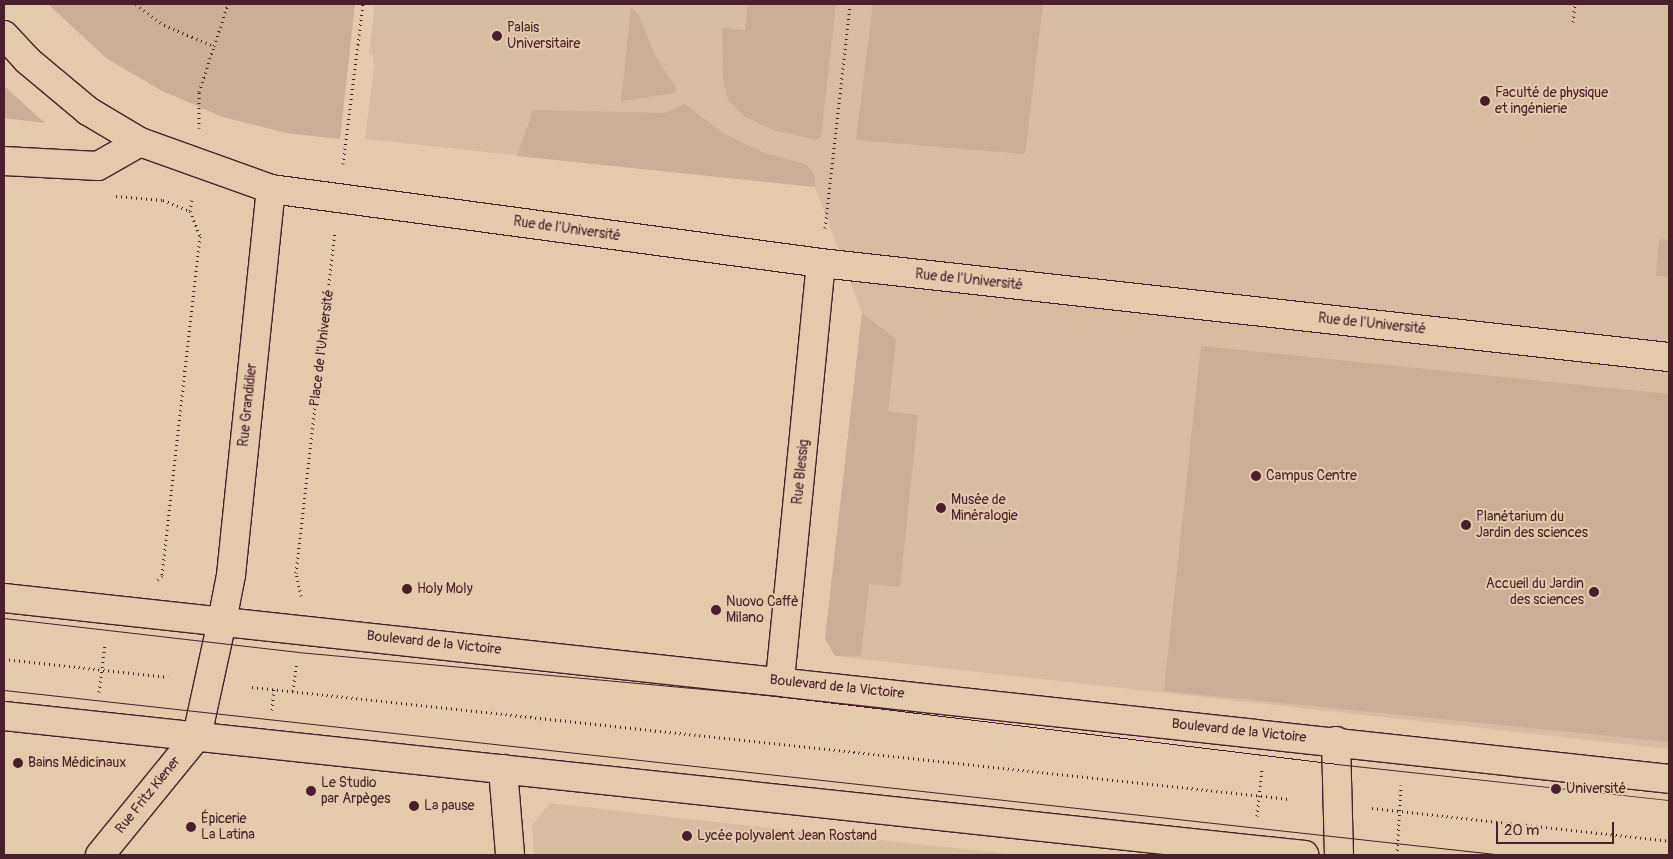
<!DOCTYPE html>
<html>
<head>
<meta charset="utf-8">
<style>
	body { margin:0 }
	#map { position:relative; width:1673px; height:859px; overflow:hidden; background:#e3caab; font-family:Pangolin,sans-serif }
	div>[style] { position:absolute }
	.built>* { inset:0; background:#d6bca0 }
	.green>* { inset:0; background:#caae96 }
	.path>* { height:3px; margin-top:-1.5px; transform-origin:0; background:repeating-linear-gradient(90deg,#4a1f2b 0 1px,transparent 0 5px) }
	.roads { filter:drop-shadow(1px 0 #4a1f2b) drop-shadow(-1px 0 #4a1f2b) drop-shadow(0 1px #4a1f2b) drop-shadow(0 -1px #4a1f2b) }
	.street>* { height:28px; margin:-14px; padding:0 14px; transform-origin:14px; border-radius:14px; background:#e3caab }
	.secondary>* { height:28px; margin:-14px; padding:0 14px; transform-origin:14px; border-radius:14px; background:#e3caab }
	.tram>* { height:1px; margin:-0.5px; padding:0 0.5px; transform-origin:0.5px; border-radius:0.5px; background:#4a1f2b }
	.dots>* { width:14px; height:14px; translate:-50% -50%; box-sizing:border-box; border:2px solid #e3caab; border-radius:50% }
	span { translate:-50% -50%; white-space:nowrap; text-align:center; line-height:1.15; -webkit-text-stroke:4px #e3caab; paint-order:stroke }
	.poi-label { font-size:14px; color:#4a1f2b }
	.left { translate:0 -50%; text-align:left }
	.right { translate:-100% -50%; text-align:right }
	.street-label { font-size:14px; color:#4a1f2b }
	.frame { position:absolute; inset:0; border:5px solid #4a1f2b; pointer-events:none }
	.scale { position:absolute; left:1496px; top:822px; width:118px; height:22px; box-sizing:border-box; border:2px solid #4a1f2b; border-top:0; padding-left:6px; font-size:15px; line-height:18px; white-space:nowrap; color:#4a1f2b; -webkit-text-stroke:4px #e3caab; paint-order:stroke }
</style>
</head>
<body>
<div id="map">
	<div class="built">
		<div style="clip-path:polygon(375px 4px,1669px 4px,1669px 749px,835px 656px,825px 639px,862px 313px,815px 187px,365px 139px,374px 66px,373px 55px,369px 54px)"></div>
		<div style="clip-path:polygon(550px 803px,678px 818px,1018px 855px,534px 855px,532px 826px)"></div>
	</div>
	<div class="green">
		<div style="clip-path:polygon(48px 4px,355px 4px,340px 139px,286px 133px,223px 117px,162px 91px,106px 58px)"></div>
		<div style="clip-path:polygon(748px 4px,836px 4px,821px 137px,816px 140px,773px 130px,744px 116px,728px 100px,723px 78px,722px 28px,745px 30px)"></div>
		<div style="clip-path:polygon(873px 4px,1043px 4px,1025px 154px,856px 140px)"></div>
		<div style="clip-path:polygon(631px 8px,639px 15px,654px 54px,676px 88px,675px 93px,621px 101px)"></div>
		<div style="clip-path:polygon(4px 86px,45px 123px,4px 118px)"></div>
		<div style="clip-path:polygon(685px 104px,724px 134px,767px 154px,805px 164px,814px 173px,815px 187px,517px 156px,533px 110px,664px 113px)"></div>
		<div style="clip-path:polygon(1659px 239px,1669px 240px,1669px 277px,1656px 276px)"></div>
		<div style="clip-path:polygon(862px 313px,896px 339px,888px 411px,918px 415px,900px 587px,869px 584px,861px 656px,835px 656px,825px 639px)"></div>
		<div style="clip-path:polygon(1201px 346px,1669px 394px,1669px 742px,1164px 691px)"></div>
	</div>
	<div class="path">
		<div style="left:136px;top:4px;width:35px;rotate:37deg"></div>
		<div style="left:164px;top:25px;width:54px;rotate:22.8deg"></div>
		<div style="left:214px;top:46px;width:44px;rotate:-71.6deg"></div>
		<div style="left:1573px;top:22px;width:18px;rotate:-84deg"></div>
		<div style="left:199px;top:128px;width:36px;rotate:-90deg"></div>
		<div style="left:199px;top:92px;width:48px;rotate:-71.9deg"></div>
		<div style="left:343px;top:164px;width:161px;rotate:-82.9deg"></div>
		<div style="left:116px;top:196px;width:47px;rotate:4.9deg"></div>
		<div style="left:163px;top:200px;width:29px;rotate:22deg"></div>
		<div style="left:190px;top:211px;width:27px;rotate:68deg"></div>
		<div style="left:200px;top:236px;width:342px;rotate:96.4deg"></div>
		<div style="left:162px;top:576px;width:6px;rotate:141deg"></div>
		<div style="left:190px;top:211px;width:13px;rotate:-81deg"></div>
		<div style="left:825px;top:228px;width:225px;rotate:-83.6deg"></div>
		<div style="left:301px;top:596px;width:24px;rotate:-102deg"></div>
		<div style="left:296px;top:573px;width:342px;rotate:-83.5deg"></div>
		<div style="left:4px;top:659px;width:165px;rotate:6.3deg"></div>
		<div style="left:252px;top:687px;width:1043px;rotate:6.16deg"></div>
		<div style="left:293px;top:691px;width:26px;rotate:-83deg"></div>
		<div style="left:99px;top:692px;width:48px;rotate:-82.9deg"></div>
		<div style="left:272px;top:710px;width:21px;rotate:-85deg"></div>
		<div style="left:1372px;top:808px;width:299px;rotate:6.3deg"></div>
		<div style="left:1257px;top:816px;width:48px;rotate:-84.1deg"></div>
		<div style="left:1397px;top:855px;width:70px;rotate:-86.7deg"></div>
	</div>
	<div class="roads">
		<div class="street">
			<div style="left:4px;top:35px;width:34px;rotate:47deg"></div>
			<div style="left:27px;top:60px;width:80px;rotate:39.9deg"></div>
			<div style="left:88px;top:111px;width:61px;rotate:30.8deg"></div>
			<div style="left:140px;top:142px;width:139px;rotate:19.7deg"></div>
			<div style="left:271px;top:189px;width:555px;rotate:7.66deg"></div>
			<div style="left:821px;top:263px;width:853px;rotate:6.33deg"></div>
			<div style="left:4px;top:161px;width:94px;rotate:3deg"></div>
			<div style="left:98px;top:166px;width:48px;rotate:-29.7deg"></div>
			<div style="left:222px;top:621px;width:47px;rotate:-78.9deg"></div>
			<div style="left:231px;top:575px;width:388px;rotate:-84.1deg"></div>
			<div style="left:780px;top:680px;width:419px;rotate:-84.4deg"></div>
			<div style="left:1336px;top:741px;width:114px;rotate:88.5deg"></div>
			<div style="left:503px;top:769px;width:86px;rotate:85.3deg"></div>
			<div style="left:100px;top:855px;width:154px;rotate:-50.8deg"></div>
		</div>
		<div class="secondary">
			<div style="left:4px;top:598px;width:1675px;rotate:6.2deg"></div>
			<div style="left:4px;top:716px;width:1308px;rotate:6.1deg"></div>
			<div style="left:197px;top:736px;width:118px;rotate:-77.7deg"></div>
		</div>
	</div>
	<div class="tram">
		<div style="left:4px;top:618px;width:296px;rotate:6.6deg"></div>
		<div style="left:298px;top:652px;width:481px;rotate:5.2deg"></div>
		<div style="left:777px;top:696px;width:564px;rotate:6.92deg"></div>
		<div style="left:1337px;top:764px;width:334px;rotate:6.2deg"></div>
		<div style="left:4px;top:690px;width:1509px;rotate:6.28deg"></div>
	</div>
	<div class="dots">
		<div style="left:497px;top:36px;background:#4a1f2b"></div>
		<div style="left:1485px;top:101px;background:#4a1f2b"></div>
		<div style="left:1256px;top:476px;background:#4a1f2b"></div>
		<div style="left:941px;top:508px;background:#4a1f2b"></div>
		<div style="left:1466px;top:525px;background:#4a1f2b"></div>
		<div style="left:407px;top:589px;background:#4a1f2b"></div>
		<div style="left:1594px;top:592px;background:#4a1f2b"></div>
		<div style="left:716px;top:610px;background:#4a1f2b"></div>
		<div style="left:18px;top:763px;background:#4a1f2b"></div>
		<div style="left:1556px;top:789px;background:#4a1f2b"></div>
		<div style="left:311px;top:791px;background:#4a1f2b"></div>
		<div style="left:414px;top:806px;background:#4a1f2b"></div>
		<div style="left:191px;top:827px;background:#4a1f2b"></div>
		<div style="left:687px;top:836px;background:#4a1f2b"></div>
	</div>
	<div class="poi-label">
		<span class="left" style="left:507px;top:36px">Palais<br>Universitaire</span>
		<span class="left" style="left:1495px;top:101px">Faculté de physique<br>et ingénierie</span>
		<span class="left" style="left:1266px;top:476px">Campus Centre</span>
		<span class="left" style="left:951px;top:508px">Musée de<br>Minéralogie</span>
		<span class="left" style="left:1476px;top:525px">Planétarium du<br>Jardin des sciences</span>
		<span class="right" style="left:1584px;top:592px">Accueil du Jardin<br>des sciences</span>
		<span class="left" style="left:417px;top:589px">Holy Moly</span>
		<span class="left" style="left:726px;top:610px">Nuovo Caffè<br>Milano</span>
		<span class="left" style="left:28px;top:763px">Bains Médicinaux</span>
		<span class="left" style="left:321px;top:791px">Le Studio<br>par Arpèges</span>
		<span class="left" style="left:1566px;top:789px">Université</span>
		<span class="left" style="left:424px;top:806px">La pause</span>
		<span class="left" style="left:201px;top:827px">Épicerie<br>La Latina</span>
		<span class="left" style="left:697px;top:836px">Lycée polyvalent Jean Rostand</span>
	</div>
	<div class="street-label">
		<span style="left:567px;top:229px;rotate:8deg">Rue de l'Université</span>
		<span style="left:969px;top:280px;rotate:6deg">Rue de l'Université</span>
		<span style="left:1372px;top:324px;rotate:6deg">Rue de l'Université</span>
		<span style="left:322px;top:348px;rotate:-83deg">Place de l'Université</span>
		<span style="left:248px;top:405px;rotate:-84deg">Rue Grandidier</span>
		<span style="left:801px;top:472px;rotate:-84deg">Rue Blessig</span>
		<span style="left:434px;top:643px;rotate:6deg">Boulevard de la Victoire</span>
		<span style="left:837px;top:687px;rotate:6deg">Boulevard de la Victoire</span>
		<span style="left:1239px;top:731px;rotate:6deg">Boulevard de la Victoire</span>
		<span style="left:148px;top:795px;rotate:-51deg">Rue Fritz Kiener</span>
	</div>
	<div class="frame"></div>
	<div class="scale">20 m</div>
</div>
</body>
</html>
